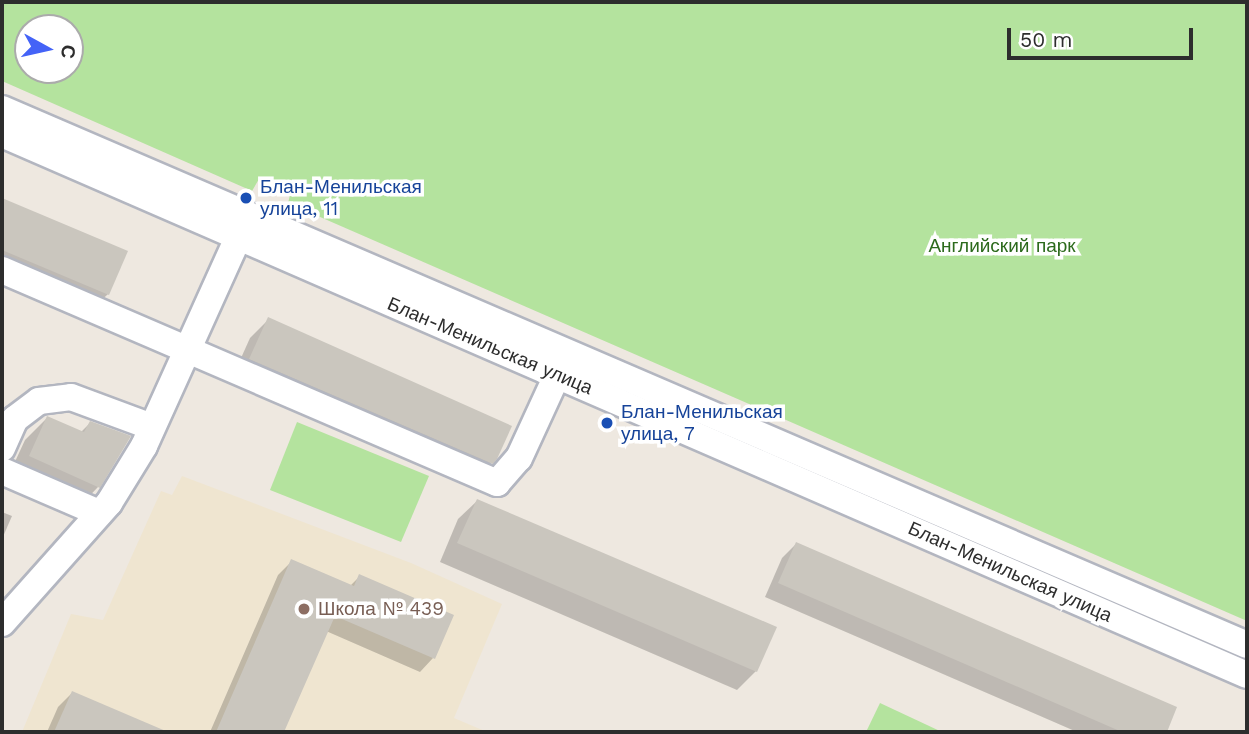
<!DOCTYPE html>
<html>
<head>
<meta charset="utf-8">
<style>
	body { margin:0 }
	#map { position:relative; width:1249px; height:734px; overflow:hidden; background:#eee8e0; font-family:"Work Sans",sans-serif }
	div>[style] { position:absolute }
	.education>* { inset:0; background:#efe5d0 }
	.green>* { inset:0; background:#b4e39e }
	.shadow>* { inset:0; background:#0003 }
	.building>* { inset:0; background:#cac6be }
	.roads { filter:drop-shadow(2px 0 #b3b6c0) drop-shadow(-2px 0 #b3b6c0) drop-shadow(0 2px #b3b6c0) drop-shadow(0 -2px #b3b6c0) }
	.minor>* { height:26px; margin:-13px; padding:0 13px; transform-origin:13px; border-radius:13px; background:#fff }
	.dots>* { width:19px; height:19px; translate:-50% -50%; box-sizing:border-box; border:4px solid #fff; border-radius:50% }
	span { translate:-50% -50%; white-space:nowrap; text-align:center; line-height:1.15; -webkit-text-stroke:7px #fff; paint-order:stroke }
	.transit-label { font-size:19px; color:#164399 }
	.left { translate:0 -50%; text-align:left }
	.park-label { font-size:19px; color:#2c6a1c }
	.street-label { font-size:19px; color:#2d2d2d }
	.education-label { font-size:19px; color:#785e54 }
	.frame { position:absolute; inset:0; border:4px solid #2d2d2d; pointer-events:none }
	.north { position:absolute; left:14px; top:14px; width:70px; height:70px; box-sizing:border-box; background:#fff; border:2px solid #ababab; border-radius:50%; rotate:98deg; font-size:19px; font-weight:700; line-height:28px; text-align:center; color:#2d2d2d }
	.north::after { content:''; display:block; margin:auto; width:24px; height:32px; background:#4463f7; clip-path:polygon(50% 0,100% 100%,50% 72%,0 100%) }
	.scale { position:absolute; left:1007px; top:28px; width:186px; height:32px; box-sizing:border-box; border:4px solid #2d2d2d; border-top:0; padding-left:9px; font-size:21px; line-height:24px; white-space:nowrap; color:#2d2d2d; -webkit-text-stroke:5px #fff; paint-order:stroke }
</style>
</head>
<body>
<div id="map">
	<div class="education">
		<div style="clip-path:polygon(182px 476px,411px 563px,502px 604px,454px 718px,487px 732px,22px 732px,71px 614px,103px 620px,161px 491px,172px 495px)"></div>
	</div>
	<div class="green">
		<div style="clip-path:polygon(evenodd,2px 2px,1247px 2px,1247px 621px,288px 203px,291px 191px,259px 179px,252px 191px,2px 81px,2px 2px,70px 28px,70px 70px,28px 70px,28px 28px,70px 28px)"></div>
		<div style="clip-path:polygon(297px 422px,429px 476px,401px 542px,270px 490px)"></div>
		<div style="clip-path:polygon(880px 703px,942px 732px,866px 732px)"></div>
	</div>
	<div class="shadow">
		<div style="clip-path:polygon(2px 200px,125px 252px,108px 294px,89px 312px,2px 276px)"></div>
		<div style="clip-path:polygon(269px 319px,491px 463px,473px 482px,232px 378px,250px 338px)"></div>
		<div style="clip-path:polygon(47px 418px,81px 432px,90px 423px,98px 487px,76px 510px,7px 479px,25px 440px)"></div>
		<div style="clip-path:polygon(477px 501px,756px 671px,737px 690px,440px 562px,458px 519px)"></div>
		<div style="clip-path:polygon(2px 512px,12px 516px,2px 539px)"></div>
		<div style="clip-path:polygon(796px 544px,1175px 708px,1165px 732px,1077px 732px,765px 597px,782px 558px)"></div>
		<div style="clip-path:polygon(292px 561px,350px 586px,360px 576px,433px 658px,420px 672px,326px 631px,282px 732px,210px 732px,278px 575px)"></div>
		<div style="clip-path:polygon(72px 693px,133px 719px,128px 732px,47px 732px,58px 707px)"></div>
	</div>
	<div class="building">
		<div style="clip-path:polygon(2px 198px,128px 251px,109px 295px,2px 250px)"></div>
		<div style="clip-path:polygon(268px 317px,512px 426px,497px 459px,493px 464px,249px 359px)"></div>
		<div style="clip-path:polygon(47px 416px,84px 432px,90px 421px,131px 436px,100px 488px,29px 456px)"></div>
		<div style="clip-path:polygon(477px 499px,777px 627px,757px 672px,457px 543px)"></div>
		<div style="clip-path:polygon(796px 542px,1177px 707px,1167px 732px,1122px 732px,778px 583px)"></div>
		<div style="clip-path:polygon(291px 559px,354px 586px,359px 574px,454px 615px,435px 659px,335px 616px,284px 732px,216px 732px)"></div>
		<div style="clip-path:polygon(72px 691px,168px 732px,54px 732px)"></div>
	</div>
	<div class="roads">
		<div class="minor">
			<div style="left:2px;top:109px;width:1355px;rotate:23.29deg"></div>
			<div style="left:2px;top:134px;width:1357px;rotate:23.49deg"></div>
			<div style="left:2px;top:270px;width:539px;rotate:23.28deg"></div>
			<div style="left:497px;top:483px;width:33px;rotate:-49deg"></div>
			<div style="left:519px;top:458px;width:108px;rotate:-65.3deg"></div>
			<div style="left:2px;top:448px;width:32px;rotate:-66deg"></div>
			<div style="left:15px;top:419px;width:30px;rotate:-37deg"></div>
			<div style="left:39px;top:401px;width:32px;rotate:-7deg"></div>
			<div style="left:71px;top:397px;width:86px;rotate:20.3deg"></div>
			<div style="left:2px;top:471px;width:106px;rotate:23.4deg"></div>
			<div style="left:2px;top:623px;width:161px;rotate:-48.3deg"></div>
			<div style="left:109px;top:503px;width:67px;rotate:-58.4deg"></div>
			<div style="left:144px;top:446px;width:246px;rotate:-65.7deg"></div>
		</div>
	</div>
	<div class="dots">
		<div style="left:246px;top:198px;background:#1a4fb4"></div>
		<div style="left:607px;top:423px;background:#1a4fb4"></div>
		<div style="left:304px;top:609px;background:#8d6e63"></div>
	</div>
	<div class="transit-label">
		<span class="left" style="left:260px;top:198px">Блан-Менильская<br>улица, 11</span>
		<span class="left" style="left:621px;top:423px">Блан-Менильская<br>улица, 7</span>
	</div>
	<div class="park-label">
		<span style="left:1002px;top:246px">Английский парк</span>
	</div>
	<div class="street-label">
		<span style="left:490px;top:346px;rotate:23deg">Блан-Менильская улица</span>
		<span style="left:1010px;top:572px;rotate:24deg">Блан-Менильская улица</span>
	</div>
	<div class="education-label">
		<span class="left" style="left:318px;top:609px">Школа № 439</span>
	</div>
	<div class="frame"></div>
	<div class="north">С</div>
	<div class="scale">50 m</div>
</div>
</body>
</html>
